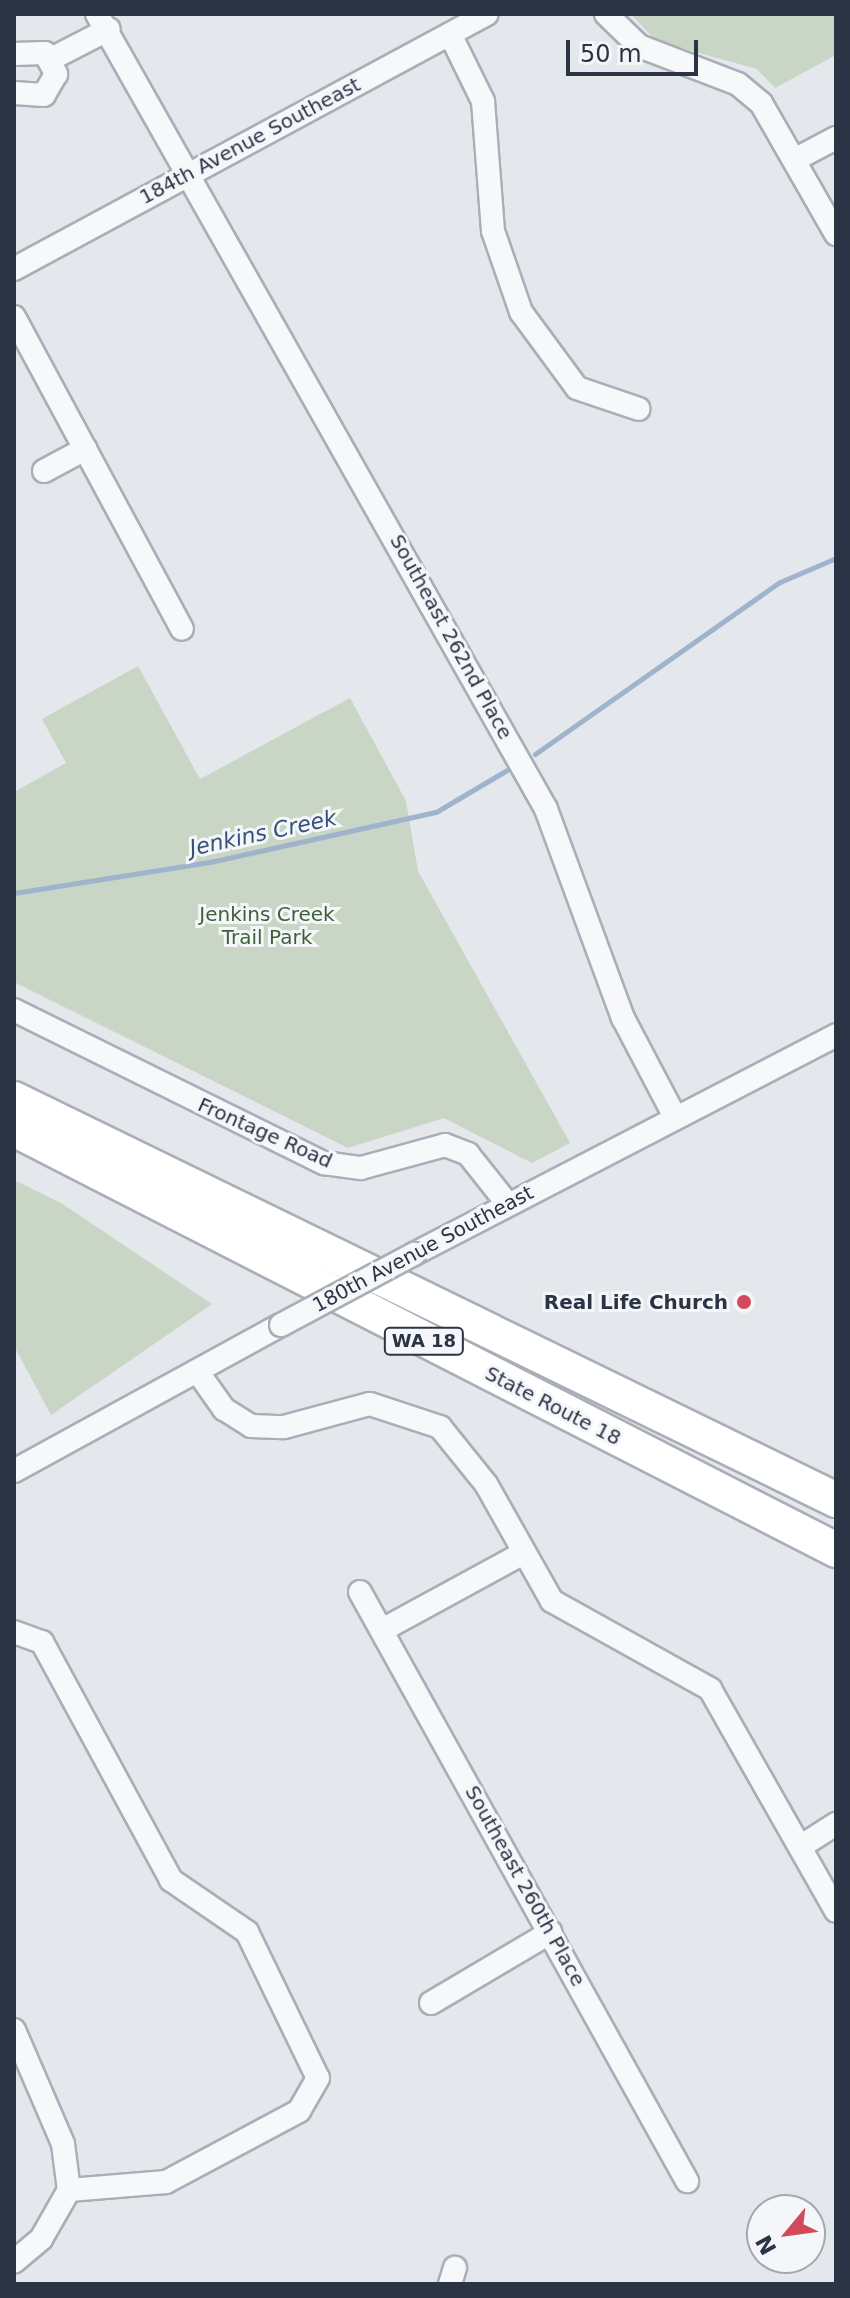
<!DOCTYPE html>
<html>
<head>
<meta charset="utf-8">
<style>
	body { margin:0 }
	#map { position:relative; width:850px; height:2298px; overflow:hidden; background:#e4e7ec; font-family:"DejaVu Sans",sans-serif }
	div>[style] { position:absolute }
	.green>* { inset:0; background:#c9d6c5 }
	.stream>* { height:5px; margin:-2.5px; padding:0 2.5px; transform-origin:2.5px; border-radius:2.5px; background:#9fb4cc }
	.roads { filter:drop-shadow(2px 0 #a9aeb7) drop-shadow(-2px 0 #a9aeb7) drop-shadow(0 2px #a9aeb7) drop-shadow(0 -2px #a9aeb7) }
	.minor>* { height:22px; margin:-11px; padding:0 11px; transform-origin:11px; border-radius:11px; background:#f7f8fa }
	.highway>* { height:34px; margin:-17px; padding:0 17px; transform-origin:17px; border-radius:17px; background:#fff }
	.bridges { filter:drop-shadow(2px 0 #a9aeb7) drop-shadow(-2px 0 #a9aeb7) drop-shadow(0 2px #a9aeb7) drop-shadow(0 -2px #a9aeb7) }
	.minor-bridge>* { height:22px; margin:-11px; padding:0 11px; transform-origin:11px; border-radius:11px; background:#f7f8fa }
	.dots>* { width:22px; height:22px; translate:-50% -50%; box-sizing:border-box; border:4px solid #f4f6f9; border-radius:50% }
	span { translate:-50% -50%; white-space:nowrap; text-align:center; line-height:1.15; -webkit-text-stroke:6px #f4f6f9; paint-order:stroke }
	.shield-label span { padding:2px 6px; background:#f4f6f9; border:2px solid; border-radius:6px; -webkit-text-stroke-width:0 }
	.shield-label { font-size:18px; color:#2b3445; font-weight:700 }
	.street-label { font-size:20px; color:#2b3445 }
	.park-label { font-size:20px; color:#3f6138 }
	.poi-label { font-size:20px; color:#2b3445; font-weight:700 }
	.right { translate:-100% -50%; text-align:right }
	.water-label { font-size:22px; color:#34527a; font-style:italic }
	.frame { position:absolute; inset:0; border:16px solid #2b3445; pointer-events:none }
	.north { position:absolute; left:746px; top:2194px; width:80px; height:80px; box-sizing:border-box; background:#f4f6f9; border:2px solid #a4a8b1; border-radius:50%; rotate:241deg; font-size:22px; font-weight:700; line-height:32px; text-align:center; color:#2b3445 }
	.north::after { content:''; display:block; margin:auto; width:28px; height:36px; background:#d1495b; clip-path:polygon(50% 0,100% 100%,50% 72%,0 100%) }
	.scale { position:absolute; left:566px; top:40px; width:132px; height:36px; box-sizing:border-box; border:4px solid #2b3445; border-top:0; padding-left:10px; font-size:24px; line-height:28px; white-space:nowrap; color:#2b3445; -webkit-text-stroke:6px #f4f6f9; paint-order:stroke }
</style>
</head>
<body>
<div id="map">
	<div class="green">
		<div style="clip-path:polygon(631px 14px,836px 14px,836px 55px,775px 88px,757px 69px,656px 41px)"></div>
		<div style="clip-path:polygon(138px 666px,200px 779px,350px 698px,406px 801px,418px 871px,570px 1143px,532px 1163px,444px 1118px,348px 1148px,14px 982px,14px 792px,66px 763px,42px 719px)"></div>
		<div style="clip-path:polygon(14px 1180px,61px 1203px,212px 1304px,51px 1415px,14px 1346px)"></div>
	</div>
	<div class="stream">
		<div style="left:535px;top:754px;width:299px;rotate:-35.1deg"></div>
		<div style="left:780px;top:582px;width:61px;rotate:-23.2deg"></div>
		<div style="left:14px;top:893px;width:198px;rotate:-9deg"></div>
		<div style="left:210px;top:862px;width:231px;rotate:-12.5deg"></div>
		<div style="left:436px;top:812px;width:82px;rotate:-30.6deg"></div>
	</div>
	<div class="roads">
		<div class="minor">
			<div style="left:97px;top:14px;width:913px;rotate:60.54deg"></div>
			<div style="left:546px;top:809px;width:223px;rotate:69.8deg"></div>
			<div style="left:623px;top:1018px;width:112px;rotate:62.3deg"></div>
			<div style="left:606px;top:14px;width:46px;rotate:44.1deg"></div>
			<div style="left:639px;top:46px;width:106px;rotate:21deg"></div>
			<div style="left:738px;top:84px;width:30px;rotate:40deg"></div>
			<div style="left:761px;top:103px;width:151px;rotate:60.2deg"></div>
			<div style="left:450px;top:34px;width:75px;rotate:63.8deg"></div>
			<div style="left:483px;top:101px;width:130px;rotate:85.6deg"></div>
			<div style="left:493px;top:231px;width:86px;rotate:70.9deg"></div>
			<div style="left:521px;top:312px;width:94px;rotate:53.6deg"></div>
			<div style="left:577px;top:388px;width:65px;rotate:18.7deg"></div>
			<div style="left:14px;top:54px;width:31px;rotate:-2deg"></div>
			<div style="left:45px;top:53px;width:24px;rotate:62deg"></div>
			<div style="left:56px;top:74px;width:24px;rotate:120deg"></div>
			<div style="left:44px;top:95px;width:30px;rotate:-176deg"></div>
			<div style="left:51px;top:59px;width:65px;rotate:-27.3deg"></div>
			<div style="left:796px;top:159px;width:45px;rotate:-27.7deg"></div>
			<div style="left:14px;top:269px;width:537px;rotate:-28.33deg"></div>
			<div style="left:14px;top:317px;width:354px;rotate:61.7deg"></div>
			<div style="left:44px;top:471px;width:47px;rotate:-28.2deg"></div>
			<div style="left:14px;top:1010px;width:346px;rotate:26.3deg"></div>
			<div style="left:324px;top:1163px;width:37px;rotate:8deg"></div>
			<div style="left:361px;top:1168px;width:87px;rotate:-15.3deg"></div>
			<div style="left:445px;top:1145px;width:25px;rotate:21deg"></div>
			<div style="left:468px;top:1154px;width:63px;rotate:51.5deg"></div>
			<div style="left:414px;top:1254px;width:475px;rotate:-27.4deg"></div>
			<div style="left:197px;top:1371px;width:47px;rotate:54.6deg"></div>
			<div style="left:224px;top:1409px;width:32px;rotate:32deg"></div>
			<div style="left:251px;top:1426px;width:33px;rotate:2deg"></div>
			<div style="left:284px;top:1427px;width:89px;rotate:-15deg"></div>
			<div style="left:370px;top:1404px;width:74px;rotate:18.2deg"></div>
			<div style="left:440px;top:1427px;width:73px;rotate:51.1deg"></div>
			<div style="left:486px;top:1484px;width:134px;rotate:60.6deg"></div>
			<div style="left:552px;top:1601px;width:181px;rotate:29.1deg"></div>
			<div style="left:710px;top:1689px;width:255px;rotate:60.4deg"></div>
			<div style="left:14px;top:1471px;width:304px;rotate:-28.7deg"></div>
			<div style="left:360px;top:1592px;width:674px;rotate:60.96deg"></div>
			<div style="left:384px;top:1629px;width:155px;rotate:-28.6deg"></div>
			<div style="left:14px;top:1632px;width:30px;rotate:20deg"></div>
			<div style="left:42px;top:1642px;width:271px;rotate:61.5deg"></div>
			<div style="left:171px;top:1880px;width:92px;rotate:34.4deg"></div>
			<div style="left:247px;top:1932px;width:162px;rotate:64.1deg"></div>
			<div style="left:318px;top:2078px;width:38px;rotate:120deg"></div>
			<div style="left:299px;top:2111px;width:151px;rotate:151.9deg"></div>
			<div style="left:166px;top:2182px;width:97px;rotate:175.3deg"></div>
			<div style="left:69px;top:2190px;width:56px;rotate:119.7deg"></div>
			<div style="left:41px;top:2239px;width:35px;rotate:140deg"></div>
			<div style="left:800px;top:1847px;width:43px;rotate:-32.6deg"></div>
			<div style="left:431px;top:2003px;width:139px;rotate:-30.6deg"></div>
			<div style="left:14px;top:2030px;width:124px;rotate:66.7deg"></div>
			<div style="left:63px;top:2144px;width:46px;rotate:82.6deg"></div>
			<div style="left:450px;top:2284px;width:17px;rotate:-73deg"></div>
		</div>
		<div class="highway">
			<div style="left:14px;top:1099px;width:915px;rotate:26deg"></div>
			<div style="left:14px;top:1129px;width:924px;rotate:27.12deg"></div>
		</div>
	</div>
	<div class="bridges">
		<div class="minor-bridge">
			<div style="left:281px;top:1325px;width:151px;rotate:-28.1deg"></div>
		</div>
	</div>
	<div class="dots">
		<div style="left:744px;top:1302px;background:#d1495b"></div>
	</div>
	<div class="shield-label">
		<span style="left:424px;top:1341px">WA 18</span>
	</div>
	<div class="street-label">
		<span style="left:250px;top:141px;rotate:-28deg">184th Avenue Southeast</span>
		<span style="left:451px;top:637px;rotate:61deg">Southeast 262nd Place</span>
		<span style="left:265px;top:1133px;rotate:24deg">Frontage Road</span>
		<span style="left:423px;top:1249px;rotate:-28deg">180th Avenue Southeast</span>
		<span style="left:553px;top:1406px;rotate:27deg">State Route 18</span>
		<span style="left:525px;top:1886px;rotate:61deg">Southeast 260th Place</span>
	</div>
	<div class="park-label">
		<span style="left:267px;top:926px">Jenkins Creek<br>Trail Park</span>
	</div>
	<div class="poi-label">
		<span class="right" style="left:728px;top:1302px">Real Life Church</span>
	</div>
	<div class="water-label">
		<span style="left:263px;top:833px;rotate:-12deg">Jenkins Creek</span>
	</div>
	<div class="frame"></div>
	<div class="north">N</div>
	<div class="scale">50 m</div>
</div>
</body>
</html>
